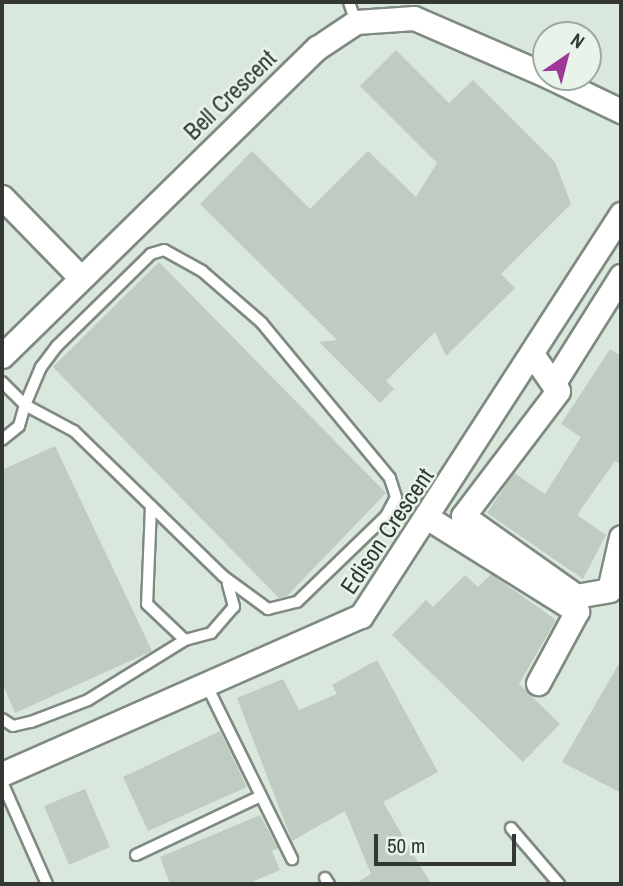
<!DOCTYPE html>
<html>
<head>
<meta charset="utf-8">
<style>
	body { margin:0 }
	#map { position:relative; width:623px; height:886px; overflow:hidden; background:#dae7dc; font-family:"Archivo Narrow",sans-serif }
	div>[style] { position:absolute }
	.building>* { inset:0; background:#c0ccc2 }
	.roads { filter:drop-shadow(2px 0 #7f8a81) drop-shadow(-2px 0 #7f8a81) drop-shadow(0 2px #7f8a81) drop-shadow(0 -2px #7f8a81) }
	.lane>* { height:10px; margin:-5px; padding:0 5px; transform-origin:5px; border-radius:5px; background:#fff }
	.street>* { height:23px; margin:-11.5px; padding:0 11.5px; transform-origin:11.5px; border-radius:11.5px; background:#fff }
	span { translate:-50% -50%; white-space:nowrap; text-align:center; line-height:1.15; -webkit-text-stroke:5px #e8f4e9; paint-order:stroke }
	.street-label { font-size:24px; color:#333834 }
	.frame { position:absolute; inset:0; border:4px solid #333834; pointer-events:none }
	.north { position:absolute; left:532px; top:21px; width:70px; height:70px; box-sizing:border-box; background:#e8f4e9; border:2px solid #a0a9a1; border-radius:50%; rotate:35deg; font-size:19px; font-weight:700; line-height:28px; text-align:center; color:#333834 }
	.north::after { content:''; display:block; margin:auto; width:24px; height:32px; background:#9f3799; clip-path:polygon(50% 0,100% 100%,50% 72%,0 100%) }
	.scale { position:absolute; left:374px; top:834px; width:142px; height:32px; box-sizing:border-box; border:4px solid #333834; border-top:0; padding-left:9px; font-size:21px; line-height:24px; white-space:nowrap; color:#333834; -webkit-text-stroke:5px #e8f4e9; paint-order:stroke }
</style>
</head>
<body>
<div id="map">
	<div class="building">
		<div style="clip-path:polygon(396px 50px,449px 103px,473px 80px,555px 162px,571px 204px,501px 274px,515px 288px,446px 356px,435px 332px,386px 381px,394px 389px,380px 403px,319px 342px,337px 340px,200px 204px,252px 151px,310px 209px,368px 151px,416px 197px,437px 163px,360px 86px)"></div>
		<div style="clip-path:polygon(159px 262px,386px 493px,287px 596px,279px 598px,53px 367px)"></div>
		<div style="clip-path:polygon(610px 349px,621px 356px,621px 465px,615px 461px,577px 515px,606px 535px,583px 579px,487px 513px,514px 473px,545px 494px,581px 437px,561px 424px)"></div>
		<div style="clip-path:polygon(55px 446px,152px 651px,15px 713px,2px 682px,2px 470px)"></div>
		<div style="clip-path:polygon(491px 574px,556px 620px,519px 684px,560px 724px,523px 762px,392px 635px,426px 600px,433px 607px,465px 575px,478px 587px)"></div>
		<div style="clip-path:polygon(377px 660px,438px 772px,383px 802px,431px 884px,355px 884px,371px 874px,345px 811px,292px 841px,237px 698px,283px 679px,299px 710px,337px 694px,332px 685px)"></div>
		<div style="clip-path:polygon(621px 660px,621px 793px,562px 762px)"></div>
		<div style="clip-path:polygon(220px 731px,247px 787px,148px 831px,123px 777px)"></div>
		<div style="clip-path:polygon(85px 789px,110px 847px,69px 865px,44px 806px)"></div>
		<div style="clip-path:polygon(260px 815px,278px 848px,272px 851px,280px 870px,247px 884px,170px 884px,160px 857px)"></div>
	</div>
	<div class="roads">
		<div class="lane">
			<div style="left:349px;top:2px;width:21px;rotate:71deg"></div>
			<div style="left:2px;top:382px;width:33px;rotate:45deg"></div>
			<div style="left:25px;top:405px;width:55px;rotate:28deg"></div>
			<div style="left:74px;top:431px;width:208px;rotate:44.2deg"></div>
			<div style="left:223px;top:576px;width:56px;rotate:36.3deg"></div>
			<div style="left:268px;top:609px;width:30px;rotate:-14deg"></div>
			<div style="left:297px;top:602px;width:124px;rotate:-44deg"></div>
			<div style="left:386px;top:516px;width:21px;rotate:-62deg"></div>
			<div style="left:396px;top:497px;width:20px;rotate:-108deg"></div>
			<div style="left:390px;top:478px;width:201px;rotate:-129.6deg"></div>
			<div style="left:262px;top:323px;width:79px;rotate:-139.1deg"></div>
			<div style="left:202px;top:271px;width:43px;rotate:-151.1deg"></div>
			<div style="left:164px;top:250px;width:14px;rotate:163deg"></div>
			<div style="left:151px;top:254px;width:132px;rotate:135.6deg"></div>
			<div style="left:57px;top:346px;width:26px;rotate:127deg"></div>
			<div style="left:41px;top:367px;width:41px;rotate:112.8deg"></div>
			<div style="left:25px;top:405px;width:22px;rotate:106deg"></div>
			<div style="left:19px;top:426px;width:22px;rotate:141deg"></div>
			<div style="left:151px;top:506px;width:98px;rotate:92.3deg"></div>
			<div style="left:147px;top:604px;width:52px;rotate:43.5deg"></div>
			<div style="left:207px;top:686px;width:193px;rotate:63.8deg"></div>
			<div style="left:2px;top:719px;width:13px;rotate:32deg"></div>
			<div style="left:13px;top:726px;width:18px;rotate:-13deg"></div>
			<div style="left:31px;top:722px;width:61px;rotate:-21.1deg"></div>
			<div style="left:88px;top:700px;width:114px;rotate:-31.7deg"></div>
			<div style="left:185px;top:640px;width:27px;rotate:-15deg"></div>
			<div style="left:211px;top:633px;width:35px;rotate:-49deg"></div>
			<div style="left:234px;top:607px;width:24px;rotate:-105deg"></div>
			<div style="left:2px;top:782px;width:111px;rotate:66.2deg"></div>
			<div style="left:511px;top:828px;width:74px;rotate:49.4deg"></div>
			<div style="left:136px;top:855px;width:138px;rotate:-25.3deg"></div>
			<div style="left:325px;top:878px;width:7px;rotate:56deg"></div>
		</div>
		<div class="street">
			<div style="left:550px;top:77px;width:79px;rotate:25.6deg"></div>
			<div style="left:2px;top:197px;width:112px;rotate:45.7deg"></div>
			<div style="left:532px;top:354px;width:45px;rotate:54.9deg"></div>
			<div style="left:558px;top:391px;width:157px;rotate:127.2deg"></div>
			<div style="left:463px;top:516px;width:138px;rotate:35.3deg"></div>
			<div style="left:576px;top:596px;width:34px;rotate:-10deg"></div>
			<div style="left:609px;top:590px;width:54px;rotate:-77.2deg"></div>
			<div style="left:2px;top:356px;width:441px;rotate:-44.4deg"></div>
			<div style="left:317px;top:48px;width:47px;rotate:-33.7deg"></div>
			<div style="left:356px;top:22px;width:58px;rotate:-3.9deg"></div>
			<div style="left:414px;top:18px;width:144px;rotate:23.4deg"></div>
			<div style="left:553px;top:384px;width:128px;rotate:-57.8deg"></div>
			<div style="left:428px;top:518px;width:176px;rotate:32deg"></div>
			<div style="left:577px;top:611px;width:82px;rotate:118.4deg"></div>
			<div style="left:2px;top:774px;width:392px;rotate:-23.8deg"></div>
			<div style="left:361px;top:616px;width:479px;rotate:-57.1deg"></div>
		</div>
	</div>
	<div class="street-label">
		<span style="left:230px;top:95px;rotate:-44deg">Bell Crescent</span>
		<span style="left:387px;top:531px;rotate:-56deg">Edison Crescent</span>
	</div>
	<div class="frame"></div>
	<div class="north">N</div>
	<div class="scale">50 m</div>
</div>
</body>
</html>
